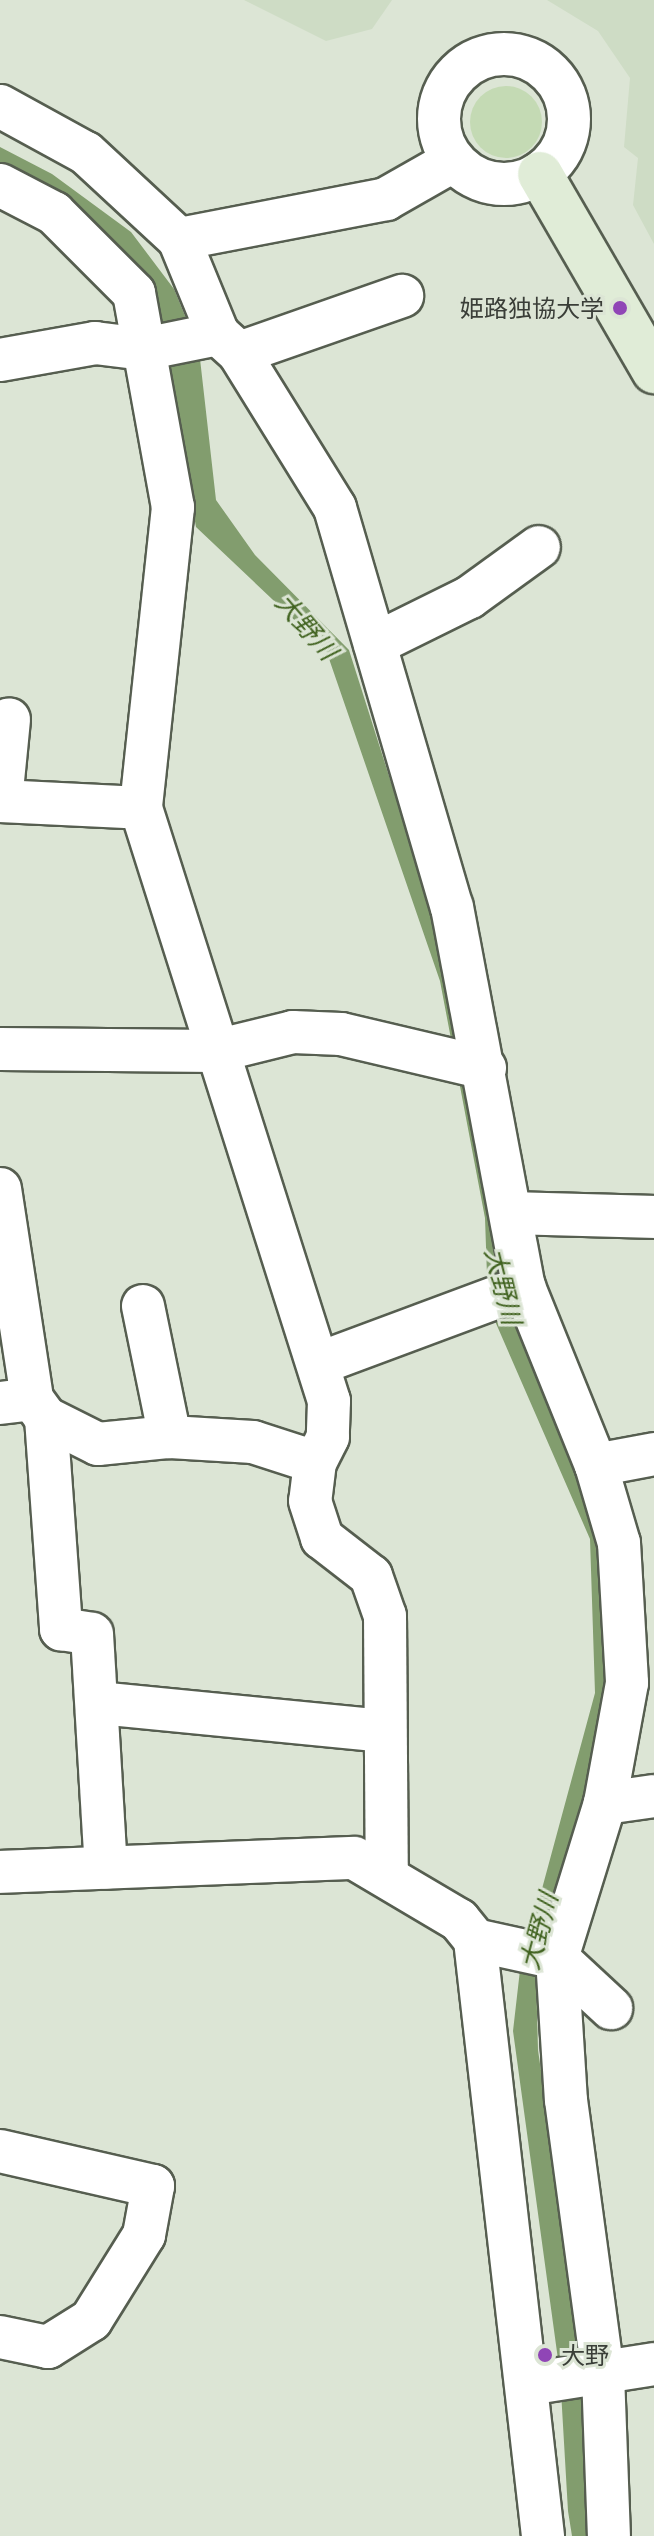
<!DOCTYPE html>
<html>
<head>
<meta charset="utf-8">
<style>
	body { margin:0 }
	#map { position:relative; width:654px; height:2536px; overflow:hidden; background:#dce5d5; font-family:"Exo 2","Noto Sans JP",sans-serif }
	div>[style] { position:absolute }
	.built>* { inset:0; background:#cedcc5 }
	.green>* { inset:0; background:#c4dab4 }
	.round { border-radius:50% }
	.water>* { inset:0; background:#829d6e }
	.roads { filter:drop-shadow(2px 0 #565e50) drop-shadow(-2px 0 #565e50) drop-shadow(0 2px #565e50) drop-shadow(0 -2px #565e50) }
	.street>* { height:42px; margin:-21px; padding:0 21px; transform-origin:21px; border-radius:21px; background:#fff }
	.street>.ring { margin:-21px; padding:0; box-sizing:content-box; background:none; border:42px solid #fff; border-radius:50% }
	.secondary>* { height:44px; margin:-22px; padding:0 22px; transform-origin:22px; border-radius:22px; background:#e0ecd7 }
	.dots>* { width:22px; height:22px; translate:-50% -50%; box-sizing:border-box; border:4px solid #dce5d5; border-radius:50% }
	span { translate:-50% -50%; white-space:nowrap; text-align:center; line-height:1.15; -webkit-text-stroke:6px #dce5d5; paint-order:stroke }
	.poi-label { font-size:24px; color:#3a3e38 }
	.right { translate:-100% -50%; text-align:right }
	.left { translate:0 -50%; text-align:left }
	.water-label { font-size:26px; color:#40621f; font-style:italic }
</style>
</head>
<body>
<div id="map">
	<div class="built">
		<div style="clip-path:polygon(244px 0,392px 0,372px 29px,326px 41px)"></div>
		<div style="clip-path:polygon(547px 0,654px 0,654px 244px,633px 205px,638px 158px,624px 147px,630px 78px,598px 31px)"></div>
	</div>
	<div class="green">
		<div class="round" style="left:470px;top:86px;width:72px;height:72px"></div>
	</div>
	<div class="water">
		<div style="clip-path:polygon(0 147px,52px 174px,131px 232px,174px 289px,199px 350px,216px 500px,255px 555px,349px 650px,456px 987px,512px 1303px,612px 1566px,612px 1698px,536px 1973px,538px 2050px,579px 2335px,592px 2536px,572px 2536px,568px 2511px,560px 2374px,513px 2031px,520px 1970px,595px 1693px,590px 1539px,488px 1305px,485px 1218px,440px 981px,326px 650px,196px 527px,160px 321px,0 172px)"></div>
	</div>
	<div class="roads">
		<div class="street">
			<div class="ring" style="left:439px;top:54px;width:88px;height:88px"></div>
			<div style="left:0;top:106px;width:98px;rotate:28.7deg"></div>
			<div style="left:86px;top:153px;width:127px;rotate:42.8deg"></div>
			<div style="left:179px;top:239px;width:103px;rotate:67.7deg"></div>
			<div style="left:218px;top:334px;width:28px;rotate:42deg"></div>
			<div style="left:239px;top:353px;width:182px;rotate:58.2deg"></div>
			<div style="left:335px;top:508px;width:416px;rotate:73.7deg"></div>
			<div style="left:452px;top:907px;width:387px;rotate:79.3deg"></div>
			<div style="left:524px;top:1287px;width:192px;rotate:68deg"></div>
			<div style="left:596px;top:1465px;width:81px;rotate:73.6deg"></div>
			<div style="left:619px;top:1543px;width:140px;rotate:86.7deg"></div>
			<div style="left:627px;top:1683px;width:122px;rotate:100.4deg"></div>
			<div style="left:605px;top:1803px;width:162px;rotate:107.2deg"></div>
			<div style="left:557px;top:1958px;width:142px;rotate:86.4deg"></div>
			<div style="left:566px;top:2100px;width:276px;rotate:82.3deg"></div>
			<div style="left:603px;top:2374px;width:162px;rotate:87.9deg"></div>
			<div style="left:0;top:185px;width:61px;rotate:27.4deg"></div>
			<div style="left:54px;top:213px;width:113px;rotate:45deg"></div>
			<div style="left:134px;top:293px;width:218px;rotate:79.7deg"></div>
			<div style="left:173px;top:507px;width:303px;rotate:96.1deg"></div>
			<div style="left:141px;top:808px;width:622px;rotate:72.41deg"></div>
			<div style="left:329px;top:1401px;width:36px;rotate:92deg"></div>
			<div style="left:328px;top:1437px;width:28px;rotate:117deg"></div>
			<div style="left:315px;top:1462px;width:39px;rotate:97deg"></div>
			<div style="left:310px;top:1501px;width:39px;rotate:72deg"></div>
			<div style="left:322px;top:1538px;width:62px;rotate:37.8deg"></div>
			<div style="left:371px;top:1576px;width:42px;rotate:70.7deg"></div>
			<div style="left:385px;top:1616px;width:258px;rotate:89.6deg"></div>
			<div style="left:179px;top:239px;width:211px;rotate:-10.9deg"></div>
			<div style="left:386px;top:199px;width:77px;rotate:-29.6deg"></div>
			<div style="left:239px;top:353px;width:173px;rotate:-19.3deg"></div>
			<div style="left:0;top:360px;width:97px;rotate:-10.1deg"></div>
			<div style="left:95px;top:343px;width:49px;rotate:7deg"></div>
			<div style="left:144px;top:349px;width:76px;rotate:-11.5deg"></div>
			<div style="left:375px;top:644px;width:106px;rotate:-26.3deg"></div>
			<div style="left:470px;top:597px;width:85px;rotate:-35.9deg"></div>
			<div style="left:0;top:801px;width:141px;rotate:2.8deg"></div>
			<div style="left:1px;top:801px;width:82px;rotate:-84.4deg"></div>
			<div style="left:0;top:1049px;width:216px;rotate:0.5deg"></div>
			<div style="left:216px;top:1051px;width:79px;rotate:-13.9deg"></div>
			<div style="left:293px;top:1032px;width:48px;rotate:2.4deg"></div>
			<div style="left:341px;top:1034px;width:148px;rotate:13.3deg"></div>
			<div style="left:0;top:1189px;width:212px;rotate:81.3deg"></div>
			<div style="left:512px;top:1213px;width:142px;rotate:1.6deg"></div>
			<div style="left:143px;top:1306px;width:134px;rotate:78.4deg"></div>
			<div style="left:320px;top:1363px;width:218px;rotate:-20.4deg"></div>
			<div style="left:0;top:1403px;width:32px;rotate:-7deg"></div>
			<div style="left:32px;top:1399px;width:24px;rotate:54deg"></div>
			<div style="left:46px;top:1418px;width:58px;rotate:26.6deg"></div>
			<div style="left:98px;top:1444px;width:72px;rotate:-5.6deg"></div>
			<div style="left:170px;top:1437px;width:83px;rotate:3.4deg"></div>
			<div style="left:253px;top:1442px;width:65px;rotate:17.9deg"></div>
			<div style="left:46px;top:1418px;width:212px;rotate:85.9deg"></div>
			<div style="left:61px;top:1629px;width:31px;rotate:9deg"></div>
			<div style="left:92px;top:1634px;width:234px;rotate:86.6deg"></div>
			<div style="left:596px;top:1465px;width:59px;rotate:-10.7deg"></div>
			<div style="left:98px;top:1703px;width:286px;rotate:5.6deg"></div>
			<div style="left:605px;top:1803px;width:49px;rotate:-8.1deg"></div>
			<div style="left:0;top:1872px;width:354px;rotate:-2.3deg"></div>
			<div style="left:354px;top:1858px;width:122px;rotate:30.6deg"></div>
			<div style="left:459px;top:1920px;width:26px;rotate:51deg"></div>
			<div style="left:475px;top:1940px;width:600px;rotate:83.49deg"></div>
			<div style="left:475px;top:1940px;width:84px;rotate:12.4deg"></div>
			<div style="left:557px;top:1958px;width:74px;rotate:42.8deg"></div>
			<div style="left:0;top:2151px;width:157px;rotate:12.9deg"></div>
			<div style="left:153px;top:2186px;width:50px;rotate:100.4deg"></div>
			<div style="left:144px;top:2235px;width:100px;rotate:121.9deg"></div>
			<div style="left:91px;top:2320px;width:51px;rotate:147.9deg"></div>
			<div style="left:48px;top:2347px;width:49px;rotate:-168.2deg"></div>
			<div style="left:528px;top:2384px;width:128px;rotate:-9deg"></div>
		</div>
		<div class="secondary">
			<div style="left:540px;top:174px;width:228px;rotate:59.9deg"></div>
		</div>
	</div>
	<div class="dots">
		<div style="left:620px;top:308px;background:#9045b6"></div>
		<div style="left:545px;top:2355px;background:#9045b6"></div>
	</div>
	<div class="poi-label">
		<span class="right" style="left:604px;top:308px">姫路独協大学</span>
		<span class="left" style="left:561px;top:2355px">大野</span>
	</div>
	<div class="water-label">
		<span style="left:307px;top:626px;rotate:49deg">大野川</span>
		<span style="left:504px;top:1286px;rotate:76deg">大野川</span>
		<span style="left:538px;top:1931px;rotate:-75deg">大野川</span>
	</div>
</div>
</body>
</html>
